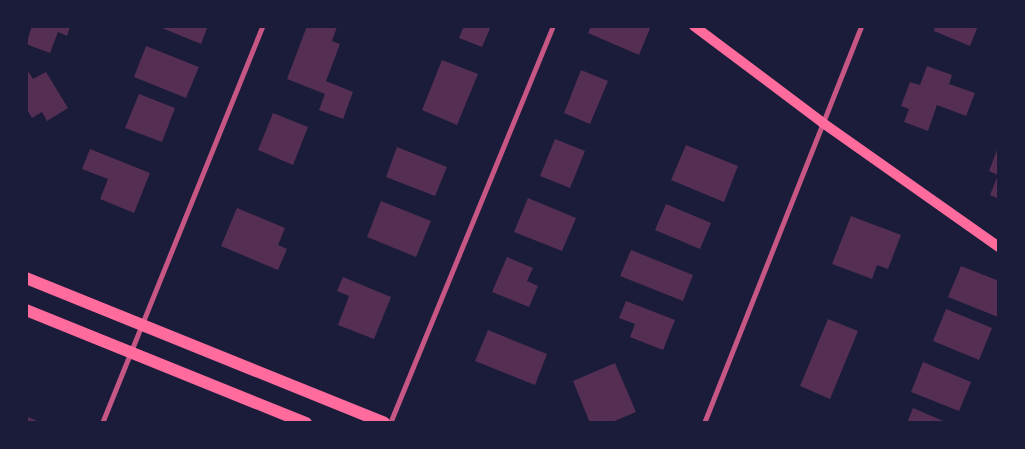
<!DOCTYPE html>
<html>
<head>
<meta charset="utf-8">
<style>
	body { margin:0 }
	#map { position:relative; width:1025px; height:449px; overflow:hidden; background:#1b1b3a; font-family:"Titillium Web",sans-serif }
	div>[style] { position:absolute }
	.building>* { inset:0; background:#542f53 }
	.minor>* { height:5px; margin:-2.5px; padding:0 2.5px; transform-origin:2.5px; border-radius:2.5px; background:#c65784 }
	.secondary>* { height:10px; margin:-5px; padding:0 5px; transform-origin:5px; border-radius:5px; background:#ff6b9d }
	.primary>* { height:12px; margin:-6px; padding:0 6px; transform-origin:6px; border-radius:6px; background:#ff6b9d }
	span { translate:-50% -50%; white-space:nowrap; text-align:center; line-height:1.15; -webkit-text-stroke:5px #1b1b3a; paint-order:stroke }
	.frame { position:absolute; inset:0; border:28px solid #1b1b3a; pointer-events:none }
</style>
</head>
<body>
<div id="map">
	<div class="building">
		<div style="clip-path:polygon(32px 26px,70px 26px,67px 36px,58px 32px,50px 53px,26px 44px)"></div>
		<div style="clip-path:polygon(157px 26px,208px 26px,201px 44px)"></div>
		<div style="clip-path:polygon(307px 26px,337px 27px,332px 41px,340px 44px,326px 81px,353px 92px,343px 119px,319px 110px,325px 94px,287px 79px)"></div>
		<div style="clip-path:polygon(464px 26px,491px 26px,482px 47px,459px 38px)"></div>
		<div style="clip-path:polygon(591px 26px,651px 26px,639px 55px,588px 33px)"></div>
		<div style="clip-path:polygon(935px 26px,978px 26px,970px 46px,934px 31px)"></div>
		<div style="clip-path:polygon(146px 46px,199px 67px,186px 98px,134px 77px)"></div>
		<div style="clip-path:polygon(442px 60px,478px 74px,457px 125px,422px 110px)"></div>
		<div style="clip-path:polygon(927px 66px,952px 75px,949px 84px,975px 93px,966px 116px,937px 105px,928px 131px,904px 122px,909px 109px,901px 106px,910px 82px,920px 85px)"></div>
		<div style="clip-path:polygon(581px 70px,608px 81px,590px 124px,564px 113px)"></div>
		<div style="clip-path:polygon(28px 71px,33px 79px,46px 72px,68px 108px,47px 121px,42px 112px,32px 118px,26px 108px)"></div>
		<div style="clip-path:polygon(139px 94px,175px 108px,162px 142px,125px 128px)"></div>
		<div style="clip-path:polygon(273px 113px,308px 127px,293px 165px,258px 150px)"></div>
		<div style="clip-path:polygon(555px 139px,585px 151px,570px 188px,540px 176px)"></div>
		<div style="clip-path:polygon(686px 145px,738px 166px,724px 202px,671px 180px)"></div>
		<div style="clip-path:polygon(397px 147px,447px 167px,435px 196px,386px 177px)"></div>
		<div style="clip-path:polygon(90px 149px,150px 173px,134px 213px,100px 199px,108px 179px,82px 169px)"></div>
		<div style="clip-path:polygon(997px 150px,999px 151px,999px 199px,990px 195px,998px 175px,989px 171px)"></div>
		<div style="clip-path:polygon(528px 198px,576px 218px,562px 251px,514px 232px)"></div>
		<div style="clip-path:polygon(381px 201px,431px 221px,416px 257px,367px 237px)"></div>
		<div style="clip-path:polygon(666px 204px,711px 223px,700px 249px,655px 230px)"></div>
		<div style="clip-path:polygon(237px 208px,285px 228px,278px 245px,287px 249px,278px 270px,221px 246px)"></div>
		<div style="clip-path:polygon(851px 216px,901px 235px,888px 269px,877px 265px,872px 279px,832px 264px)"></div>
		<div style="clip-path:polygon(631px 250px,693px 275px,683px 301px,620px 276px)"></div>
		<div style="clip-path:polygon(507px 257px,533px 268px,527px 281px,538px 286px,529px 307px,492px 292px)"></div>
		<div style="clip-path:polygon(961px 266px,999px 281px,998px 317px,948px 297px)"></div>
		<div style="clip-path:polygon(343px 277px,391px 297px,374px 339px,338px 325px,349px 296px,337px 291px)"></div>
		<div style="clip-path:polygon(626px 301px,675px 320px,663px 350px,630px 337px,635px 324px,619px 318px)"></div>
		<div style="clip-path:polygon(946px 309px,992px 328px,979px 360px,933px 341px)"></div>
		<div style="clip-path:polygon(828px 319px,858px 331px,830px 399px,800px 386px)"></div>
		<div style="clip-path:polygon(488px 330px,547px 354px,535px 385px,475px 361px)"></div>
		<div style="clip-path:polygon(923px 362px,971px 382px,959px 411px,911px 392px)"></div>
		<div style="clip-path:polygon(615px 363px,636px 412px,610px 423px,590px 423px,573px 381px)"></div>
		<div style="clip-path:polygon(913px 408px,948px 423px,907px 423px)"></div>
		<div style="clip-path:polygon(26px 416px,42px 423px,26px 423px)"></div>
	</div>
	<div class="minor">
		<div style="left:102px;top:423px;width:428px;rotate:-68deg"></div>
		<div style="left:390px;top:423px;width:429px;rotate:-67.7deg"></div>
		<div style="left:704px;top:423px;width:427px;rotate:-68.4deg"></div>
	</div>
	<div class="secondary">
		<div style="left:694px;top:26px;width:161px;rotate:36.9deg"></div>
		<div style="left:823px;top:123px;width:215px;rotate:35.2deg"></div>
	</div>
	<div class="primary">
		<div style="left:26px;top:278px;width:386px;rotate:22deg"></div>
		<div style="left:26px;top:310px;width:302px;rotate:22deg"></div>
	</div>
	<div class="frame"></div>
</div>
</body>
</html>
